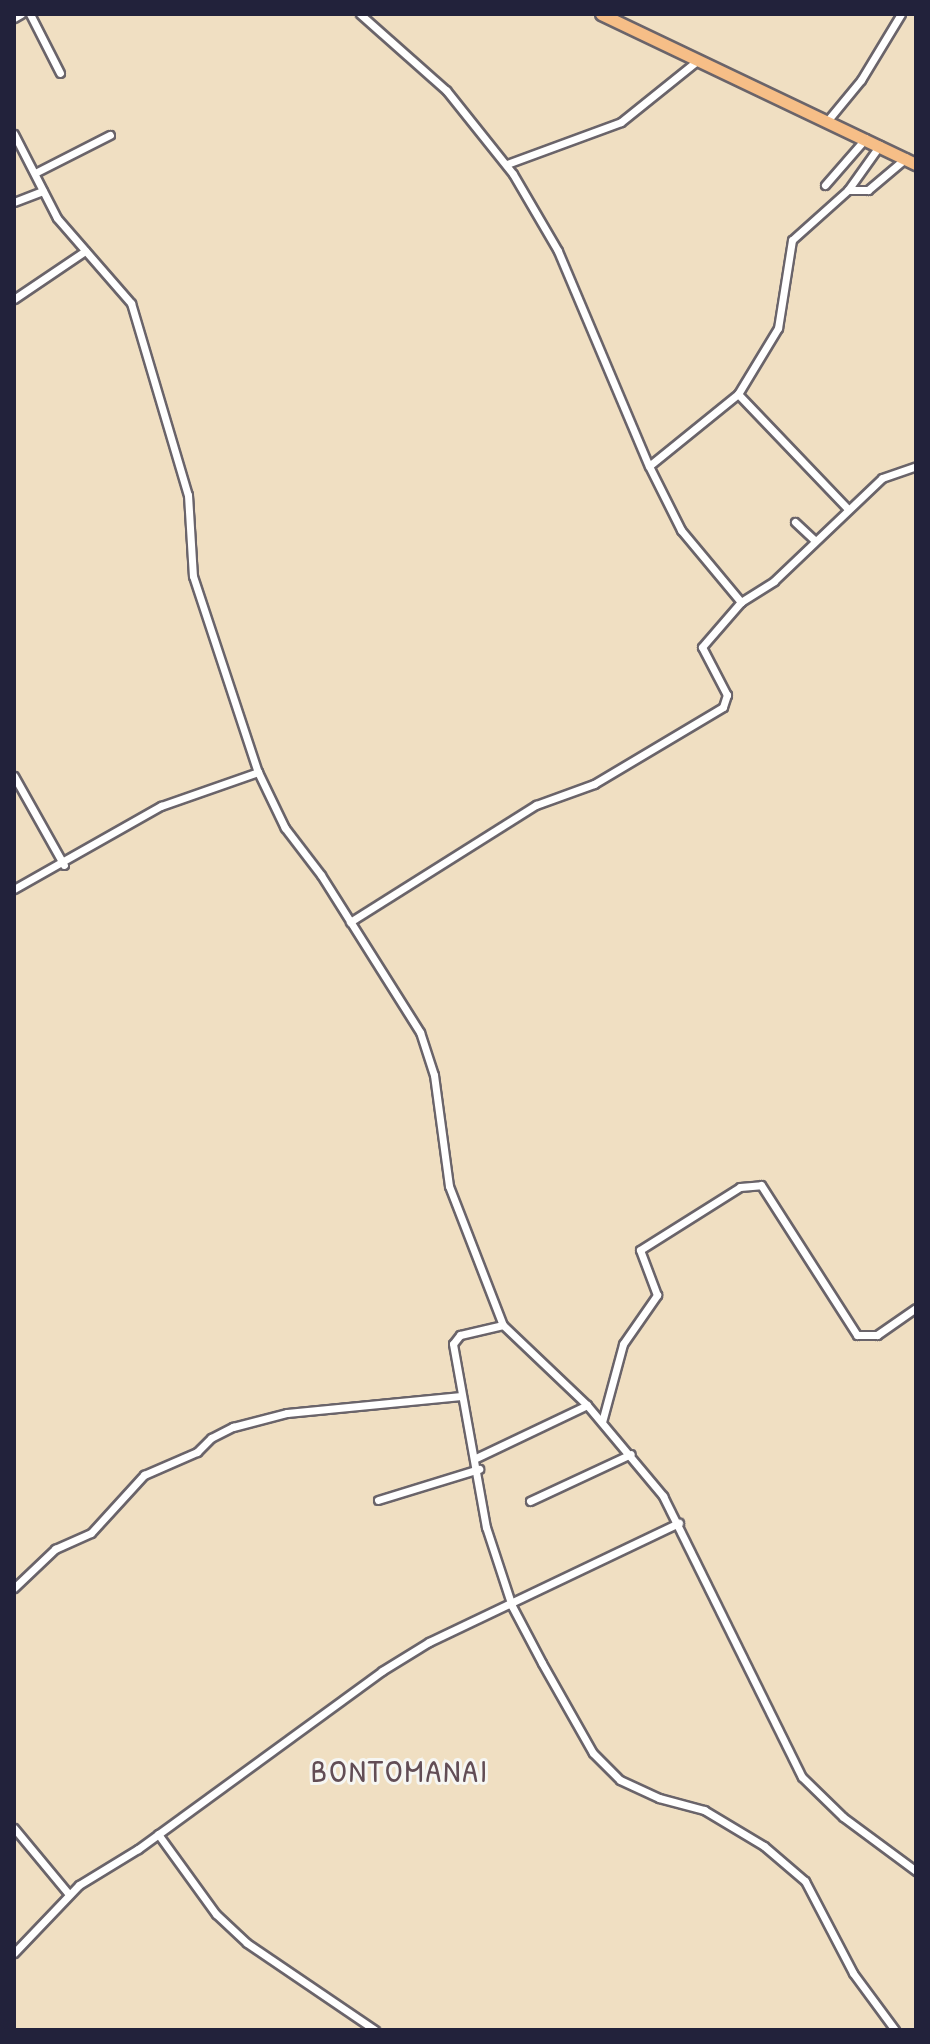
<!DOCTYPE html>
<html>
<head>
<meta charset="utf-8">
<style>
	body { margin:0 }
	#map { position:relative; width:930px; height:2044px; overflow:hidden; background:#f0dfc2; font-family:"Patrick Hand",sans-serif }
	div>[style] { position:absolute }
	.roads { filter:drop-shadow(2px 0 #6a646a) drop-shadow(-2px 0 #6a646a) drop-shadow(0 2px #6a646a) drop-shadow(0 -2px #6a646a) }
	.street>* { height:7px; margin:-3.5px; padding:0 3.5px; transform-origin:3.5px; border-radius:3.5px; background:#fff }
	.primary>* { height:11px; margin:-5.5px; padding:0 5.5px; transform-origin:5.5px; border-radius:5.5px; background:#f6be87 }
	span { translate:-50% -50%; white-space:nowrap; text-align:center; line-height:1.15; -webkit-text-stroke:6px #f6f6f2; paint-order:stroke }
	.quarter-label { font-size:32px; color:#624d55; letter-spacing:2px }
	.frame { position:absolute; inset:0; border:16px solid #22223b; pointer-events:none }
</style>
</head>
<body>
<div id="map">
	<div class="roads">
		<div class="street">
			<div style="left:30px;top:14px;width:66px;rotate:63deg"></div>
			<div style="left:360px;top:14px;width:115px;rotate:41.5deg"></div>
			<div style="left:446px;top:90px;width:107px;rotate:51.4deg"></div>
			<div style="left:513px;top:174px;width:89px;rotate:59.7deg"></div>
			<div style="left:558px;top:251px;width:233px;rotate:67.1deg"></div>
			<div style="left:14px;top:18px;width:8px;rotate:-30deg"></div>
			<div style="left:828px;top:120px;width:52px;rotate:-50.5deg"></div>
			<div style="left:861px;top:80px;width:77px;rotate:-58.8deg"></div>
			<div style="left:14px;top:134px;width:94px;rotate:62.9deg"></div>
			<div style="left:57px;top:218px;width:113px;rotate:49deg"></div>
			<div style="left:131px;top:303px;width:200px;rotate:73.5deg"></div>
			<div style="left:188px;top:495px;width:81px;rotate:86.5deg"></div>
			<div style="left:193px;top:576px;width:206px;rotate:71.7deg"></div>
			<div style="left:258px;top:772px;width:62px;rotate:64.3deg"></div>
			<div style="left:285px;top:828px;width:59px;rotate:52.5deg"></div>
			<div style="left:321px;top:875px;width:186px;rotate:57.8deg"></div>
			<div style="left:420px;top:1032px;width:45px;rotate:72deg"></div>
			<div style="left:434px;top:1075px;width:112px;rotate:82.3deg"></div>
			<div style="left:449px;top:1186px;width:149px;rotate:68.8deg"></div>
			<div style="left:503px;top:1325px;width:116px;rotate:43.6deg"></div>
			<div style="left:587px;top:1405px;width:119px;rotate:50.1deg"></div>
			<div style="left:663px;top:1496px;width:313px;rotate:63.7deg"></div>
			<div style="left:802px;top:1777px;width:57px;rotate:44.3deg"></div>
			<div style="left:843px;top:1817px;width:91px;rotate:36.5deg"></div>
			<div style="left:880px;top:145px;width:55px;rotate:125.4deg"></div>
			<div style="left:848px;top:190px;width:75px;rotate:138.2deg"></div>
			<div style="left:792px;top:240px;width:89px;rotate:99deg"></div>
			<div style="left:778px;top:328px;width:77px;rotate:121.2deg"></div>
			<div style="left:738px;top:394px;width:114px;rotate:141deg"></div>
			<div style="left:649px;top:466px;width:72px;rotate:63.4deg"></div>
			<div style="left:681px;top:530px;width:94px;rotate:50.2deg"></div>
			<div style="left:741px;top:602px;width:39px;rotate:-32deg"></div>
			<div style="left:774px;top:581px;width:149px;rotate:-43.6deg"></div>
			<div style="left:882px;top:478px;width:36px;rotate:-19deg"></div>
			<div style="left:507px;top:164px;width:121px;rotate:-20.2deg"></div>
			<div style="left:621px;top:122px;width:97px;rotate:-38.8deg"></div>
			<div style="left:35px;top:173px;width:84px;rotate:-26.9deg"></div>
			<div style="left:825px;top:185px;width:62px;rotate:-48.9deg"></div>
			<div style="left:848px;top:190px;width:20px"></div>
			<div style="left:868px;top:190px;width:50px;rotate:-40.1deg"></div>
			<div style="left:14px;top:202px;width:31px;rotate:-21deg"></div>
			<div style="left:14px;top:299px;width:86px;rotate:-34.1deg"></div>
			<div style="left:738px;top:394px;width:159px;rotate:46.3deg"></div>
			<div style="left:795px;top:522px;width:26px;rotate:43deg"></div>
			<div style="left:14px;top:776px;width:102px;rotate:60.7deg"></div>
			<div style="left:14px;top:889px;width:169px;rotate:-29.5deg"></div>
			<div style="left:161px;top:806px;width:103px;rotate:-19.3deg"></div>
			<div style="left:350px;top:922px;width:220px;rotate:-32.2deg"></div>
			<div style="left:536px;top:805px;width:62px;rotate:-19.9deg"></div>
			<div style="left:594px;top:784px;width:150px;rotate:-30.8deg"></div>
			<div style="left:723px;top:707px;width:13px;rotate:-72deg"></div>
			<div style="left:727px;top:695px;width:54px;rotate:-117.5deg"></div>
			<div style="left:702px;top:647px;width:60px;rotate:-49.1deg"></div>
			<div style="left:503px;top:1325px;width:44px;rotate:166.9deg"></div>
			<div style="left:460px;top:1335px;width:11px;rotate:128deg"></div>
			<div style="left:453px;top:1344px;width:186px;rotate:79.8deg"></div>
			<div style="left:486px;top:1527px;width:83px;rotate:71.8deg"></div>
			<div style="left:512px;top:1606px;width:64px;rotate:62.2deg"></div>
			<div style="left:542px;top:1663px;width:103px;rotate:60.5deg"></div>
			<div style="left:593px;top:1753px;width:38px;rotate:45deg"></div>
			<div style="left:620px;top:1780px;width:43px;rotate:24.8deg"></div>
			<div style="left:659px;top:1798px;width:47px;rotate:14.9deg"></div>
			<div style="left:704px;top:1810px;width:70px;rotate:31deg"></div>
			<div style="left:764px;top:1846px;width:54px;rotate:40.5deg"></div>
			<div style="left:805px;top:1881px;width:104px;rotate:62.4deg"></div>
			<div style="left:853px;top:1973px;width:71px;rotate:53.6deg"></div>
			<div style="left:602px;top:1422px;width:81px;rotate:-74.9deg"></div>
			<div style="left:623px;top:1344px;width:60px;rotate:-55.2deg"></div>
			<div style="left:657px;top:1295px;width:48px;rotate:-110.7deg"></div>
			<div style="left:640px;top:1250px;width:118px;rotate:-32.2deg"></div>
			<div style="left:740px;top:1187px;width:21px;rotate:-5deg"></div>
			<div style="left:761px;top:1185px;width:178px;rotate:57.4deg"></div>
			<div style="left:857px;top:1335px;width:20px"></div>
			<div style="left:877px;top:1335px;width:47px;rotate:-34.7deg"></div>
			<div style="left:476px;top:1458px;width:123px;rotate:-25.5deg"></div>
			<div style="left:378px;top:1500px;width:106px;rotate:-17.1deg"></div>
			<div style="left:530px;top:1501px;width:111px;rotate:-25deg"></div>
			<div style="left:14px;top:1588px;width:57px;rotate:-43.6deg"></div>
			<div style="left:55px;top:1549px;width:39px;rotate:-24deg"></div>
			<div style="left:91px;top:1533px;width:79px;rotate:-47.6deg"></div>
			<div style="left:144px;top:1475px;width:58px;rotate:-23.5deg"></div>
			<div style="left:197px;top:1452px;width:20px;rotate:-45deg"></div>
			<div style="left:211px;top:1438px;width:25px;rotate:-27deg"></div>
			<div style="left:233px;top:1427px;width:56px;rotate:-14.5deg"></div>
			<div style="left:287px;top:1413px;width:175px;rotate:-5.6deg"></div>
			<div style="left:14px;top:1828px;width:85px;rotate:50.3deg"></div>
			<div style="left:158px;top:1834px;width:99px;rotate:54.1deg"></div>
			<div style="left:216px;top:1914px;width:42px;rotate:43.1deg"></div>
			<div style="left:247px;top:1943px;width:155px;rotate:34.2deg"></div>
			<div style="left:14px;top:1953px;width:94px;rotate:-46.3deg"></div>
			<div style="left:79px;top:1885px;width:69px;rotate:-31.4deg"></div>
			<div style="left:138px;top:1849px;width:302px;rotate:-36.1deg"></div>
			<div style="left:382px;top:1671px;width:55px;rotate:-31.7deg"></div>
			<div style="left:429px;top:1642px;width:277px;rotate:-25.5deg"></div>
		</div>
		<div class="primary">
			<div style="left:601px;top:14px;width:349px;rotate:25.5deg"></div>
		</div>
	</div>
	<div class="quarter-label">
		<span style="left:400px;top:1771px">BONTOMANAI</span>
	</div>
	<div class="frame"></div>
</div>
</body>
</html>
